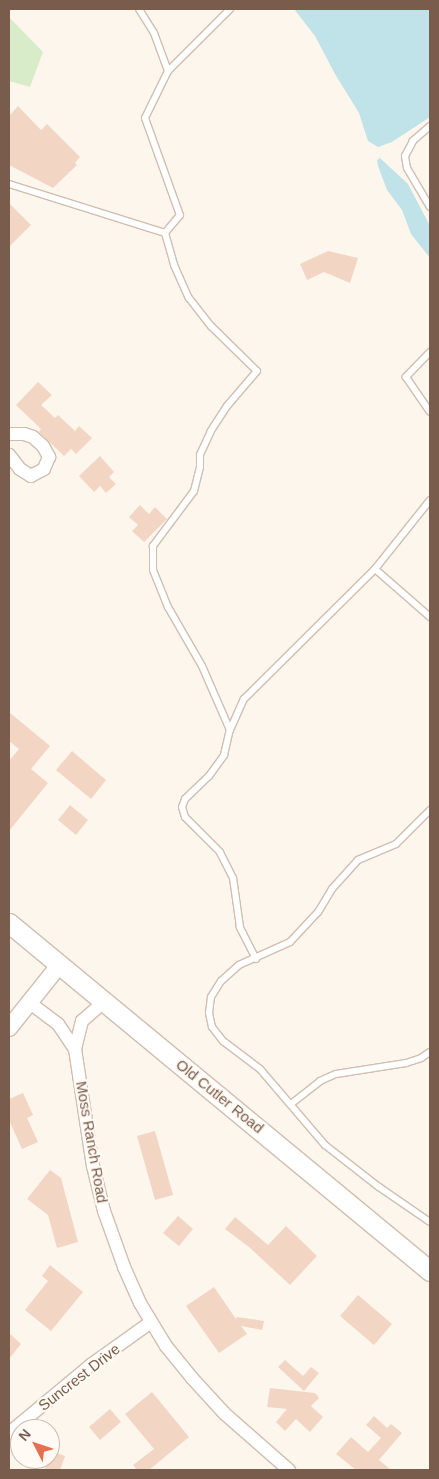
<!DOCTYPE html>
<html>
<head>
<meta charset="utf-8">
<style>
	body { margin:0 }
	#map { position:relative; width:439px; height:1479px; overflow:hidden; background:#fdf6ec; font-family:Helvetica,sans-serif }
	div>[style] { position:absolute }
	.green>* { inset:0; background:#d8ecc9 }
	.water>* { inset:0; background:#bfe3e8 }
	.building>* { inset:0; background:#f3d5c3 }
	.roads { filter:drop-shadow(1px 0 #d1beb0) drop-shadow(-1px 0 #d1beb0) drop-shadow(0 1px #d1beb0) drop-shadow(0 -1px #d1beb0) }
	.service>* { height:6px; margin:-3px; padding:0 3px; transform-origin:3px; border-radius:3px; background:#fff }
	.minor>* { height:12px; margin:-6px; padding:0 6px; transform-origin:6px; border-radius:6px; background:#fff }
	.tertiary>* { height:16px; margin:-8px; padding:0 8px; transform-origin:8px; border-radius:8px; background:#fff }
	.secondary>* { height:19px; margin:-9.5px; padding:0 9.5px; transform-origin:9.5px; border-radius:9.5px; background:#fff }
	span { translate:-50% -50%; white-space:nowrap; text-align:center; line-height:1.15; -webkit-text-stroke:4.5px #fffaf3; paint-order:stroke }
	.street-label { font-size:15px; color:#7a5c4d }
	.frame { position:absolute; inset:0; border:10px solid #7a5c4d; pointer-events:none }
	.north { position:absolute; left:10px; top:1419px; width:50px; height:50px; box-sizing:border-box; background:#fffaf3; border:1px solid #cabbb1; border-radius:50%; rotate:311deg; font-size:14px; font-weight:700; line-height:20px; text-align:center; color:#7a5c4d }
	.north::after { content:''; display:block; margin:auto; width:18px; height:22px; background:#e76f51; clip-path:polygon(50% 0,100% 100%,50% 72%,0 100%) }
</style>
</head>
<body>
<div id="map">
	<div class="green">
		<div style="clip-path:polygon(9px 17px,43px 52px,30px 87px,9px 81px)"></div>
	</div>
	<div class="water">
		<div style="clip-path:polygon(294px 9px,430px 9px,430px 117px,392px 142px,378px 147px,368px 141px,359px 113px,335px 74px,315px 36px)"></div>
		<div style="clip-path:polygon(380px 158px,408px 184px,430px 226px,430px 258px,411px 234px,402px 210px,387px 190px,378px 166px,377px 160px)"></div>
	</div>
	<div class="building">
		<div style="clip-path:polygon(18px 106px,41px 130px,47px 124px,80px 157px,75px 163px,77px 165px,53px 188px,9px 165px,9px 116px)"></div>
		<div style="clip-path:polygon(9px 203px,31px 225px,9px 247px)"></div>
		<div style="clip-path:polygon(328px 251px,358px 258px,350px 283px,324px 272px,307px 280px,300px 264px)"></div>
		<div style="clip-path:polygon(38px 382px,52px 395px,41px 405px,55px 418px,58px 415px,75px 431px,79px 426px,92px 438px,76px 454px,71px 449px,64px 456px,39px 432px,41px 429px,16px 405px)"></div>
		<div style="clip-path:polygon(100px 456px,114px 472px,109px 477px,116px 484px,106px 493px,100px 486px,94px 492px,79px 476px)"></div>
		<div style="clip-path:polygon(140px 505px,149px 514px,155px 507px,167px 519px,144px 542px,132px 531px,138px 525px,129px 517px)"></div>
		<div style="clip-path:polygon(9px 712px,50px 746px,31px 769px,48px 783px,9px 831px,9px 761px,19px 749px,9px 741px)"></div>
		<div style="clip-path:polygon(72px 751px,106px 780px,91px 799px,56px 770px)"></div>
		<div style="clip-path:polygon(70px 805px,88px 820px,76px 835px,58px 820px)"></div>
		<div style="clip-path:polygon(23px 1093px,33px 1115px,27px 1118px,38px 1142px,22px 1149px,9px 1120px,9px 1099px)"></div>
		<div style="clip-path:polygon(155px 1131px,173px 1195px,155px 1200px,137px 1136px)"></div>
		<div style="clip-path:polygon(50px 1170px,61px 1178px,78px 1242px,57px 1248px,48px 1215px,27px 1199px)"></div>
		<div style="clip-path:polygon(178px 1216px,193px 1229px,179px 1246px,163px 1233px)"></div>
		<div style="clip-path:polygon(235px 1217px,268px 1245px,286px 1226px,317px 1256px,290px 1285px,249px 1247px,225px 1229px)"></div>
		<div style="clip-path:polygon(50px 1265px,83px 1292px,51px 1331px,25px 1310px,48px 1281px,42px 1276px)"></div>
		<div style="clip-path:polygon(214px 1287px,236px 1319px,237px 1317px,264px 1321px,262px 1330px,241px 1326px,247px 1334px,219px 1353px,186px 1306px)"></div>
		<div style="clip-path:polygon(358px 1295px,392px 1324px,374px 1345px,340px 1316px)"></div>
		<div style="clip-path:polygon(9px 1333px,21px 1344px,9px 1359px)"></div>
		<div style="clip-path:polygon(285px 1360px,303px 1376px,311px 1367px,319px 1373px,304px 1391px,278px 1367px)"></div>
		<div style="clip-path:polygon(270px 1388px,315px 1393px,319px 1398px,311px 1406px,323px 1417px,310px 1432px,296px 1419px,285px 1431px,276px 1422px,287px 1409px,267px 1407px)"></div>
		<div style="clip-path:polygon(152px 1392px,189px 1437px,149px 1470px,137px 1470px,133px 1465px,154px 1449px,125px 1414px)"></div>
		<div style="clip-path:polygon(110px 1409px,121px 1422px,100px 1440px,89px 1427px)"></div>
		<div style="clip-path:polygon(374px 1416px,387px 1428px,391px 1424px,402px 1433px,379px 1460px,391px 1470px,356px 1470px,336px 1454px,351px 1437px,368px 1452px,381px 1438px,366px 1425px)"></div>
		<div style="clip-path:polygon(51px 1451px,65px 1456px,60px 1470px,44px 1470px,50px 1459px)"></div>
	</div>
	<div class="roads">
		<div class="service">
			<div style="left:139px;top:9px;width:28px;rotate:58deg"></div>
			<div style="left:154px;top:33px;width:40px;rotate:69.8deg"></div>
			<div style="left:168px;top:71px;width:52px;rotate:116.1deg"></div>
			<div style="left:145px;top:118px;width:103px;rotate:70.2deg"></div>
			<div style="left:180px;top:215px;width:23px;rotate:130deg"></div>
			<div style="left:168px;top:71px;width:88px;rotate:-45deg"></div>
			<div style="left:430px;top:126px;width:23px;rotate:139deg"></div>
			<div style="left:413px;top:141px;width:17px;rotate:118deg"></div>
			<div style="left:405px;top:156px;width:12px;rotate:81deg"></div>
			<div style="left:407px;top:168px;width:45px;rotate:59.5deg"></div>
			<div style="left:9px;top:184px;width:164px;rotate:17.4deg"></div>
			<div style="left:165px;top:233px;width:33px;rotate:74deg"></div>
			<div style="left:174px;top:265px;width:36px;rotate:66deg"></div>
			<div style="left:189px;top:298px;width:36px;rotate:52deg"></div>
			<div style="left:211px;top:326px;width:64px;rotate:44.4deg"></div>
			<div style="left:257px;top:371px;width:46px;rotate:130.6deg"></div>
			<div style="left:227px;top:406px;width:30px;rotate:123deg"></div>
			<div style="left:211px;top:431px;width:26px;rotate:115deg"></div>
			<div style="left:200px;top:455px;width:12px;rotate:90deg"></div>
			<div style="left:200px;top:467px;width:25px;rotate:104deg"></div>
			<div style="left:194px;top:491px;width:69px;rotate:126.7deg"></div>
			<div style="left:153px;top:546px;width:24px;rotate:90deg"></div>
			<div style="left:153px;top:570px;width:40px;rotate:68deg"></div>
			<div style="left:168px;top:607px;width:68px;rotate:60deg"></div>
			<div style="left:202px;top:666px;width:70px;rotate:66.4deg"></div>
			<div style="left:430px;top:352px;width:35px;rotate:134deg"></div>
			<div style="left:406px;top:377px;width:42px;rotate:55.6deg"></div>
			<div style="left:375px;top:569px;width:73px;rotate:41.1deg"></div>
			<div style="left:430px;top:810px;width:48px;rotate:135deg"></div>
			<div style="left:396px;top:844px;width:41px;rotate:157.2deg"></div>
			<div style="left:358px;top:860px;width:39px;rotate:132deg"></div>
			<div style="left:332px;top:889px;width:27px;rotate:121deg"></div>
			<div style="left:318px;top:912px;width:41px;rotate:133deg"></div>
			<div style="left:290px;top:942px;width:56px;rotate:155.7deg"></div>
			<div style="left:239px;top:965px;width:24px;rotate:138deg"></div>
			<div style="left:221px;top:981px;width:19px;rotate:122deg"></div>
			<div style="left:211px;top:997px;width:16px;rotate:97deg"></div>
			<div style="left:209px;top:1013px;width:14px;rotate:78deg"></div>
			<div style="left:212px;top:1027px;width:18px;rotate:52deg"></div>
			<div style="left:223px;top:1041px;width:46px;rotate:37.1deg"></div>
			<div style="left:260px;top:1069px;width:100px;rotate:49.5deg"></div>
			<div style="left:325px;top:1145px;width:68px;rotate:37.9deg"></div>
			<div style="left:379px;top:1187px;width:62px;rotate:34.5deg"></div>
			<div style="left:256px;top:959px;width:36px;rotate:-117deg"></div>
			<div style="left:240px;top:927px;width:49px;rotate:-98.1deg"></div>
			<div style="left:233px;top:878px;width:29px;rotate:-117deg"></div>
			<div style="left:220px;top:852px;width:49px;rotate:-135deg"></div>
			<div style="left:185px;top:817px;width:10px;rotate:-107deg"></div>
			<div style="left:182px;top:807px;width:9px;rotate:-69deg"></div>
			<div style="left:185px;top:799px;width:33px;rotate:-44deg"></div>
			<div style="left:209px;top:776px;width:26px;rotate:-54deg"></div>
			<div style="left:224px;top:755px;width:26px;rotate:-77deg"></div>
			<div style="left:230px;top:730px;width:34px;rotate:-66deg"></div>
			<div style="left:244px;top:699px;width:185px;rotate:-44.8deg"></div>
			<div style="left:375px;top:569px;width:88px;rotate:-51.4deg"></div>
			<div style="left:291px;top:1104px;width:37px;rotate:-38deg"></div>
			<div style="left:320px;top:1081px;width:17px;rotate:-24deg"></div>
			<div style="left:336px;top:1074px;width:71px;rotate:-8.9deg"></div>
			<div style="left:406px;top:1063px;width:16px;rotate:-18deg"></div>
			<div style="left:421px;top:1058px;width:11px;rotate:-34deg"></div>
		</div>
		<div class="minor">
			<div style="left:9px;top:434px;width:15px"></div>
			<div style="left:24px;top:434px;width:9px;rotate:18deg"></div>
			<div style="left:33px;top:437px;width:13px;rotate:42deg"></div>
			<div style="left:43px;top:446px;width:13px;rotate:61deg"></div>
			<div style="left:49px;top:457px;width:13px;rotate:113deg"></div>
			<div style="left:44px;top:469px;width:15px;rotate:152deg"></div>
			<div style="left:31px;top:476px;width:13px;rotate:-148deg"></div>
			<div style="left:20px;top:469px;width:18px;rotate:-128deg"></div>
			<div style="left:30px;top:1003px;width:35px;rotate:37deg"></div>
			<div style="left:58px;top:1024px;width:30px;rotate:56deg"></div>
			<div style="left:75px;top:1049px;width:118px;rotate:81.3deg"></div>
			<div style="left:93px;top:1166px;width:46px;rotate:76.3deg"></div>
			<div style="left:104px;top:1211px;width:59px;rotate:70.3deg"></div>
			<div style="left:124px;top:1267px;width:39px;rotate:66deg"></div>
			<div style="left:140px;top:1303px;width:50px;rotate:58.8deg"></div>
			<div style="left:166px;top:1346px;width:41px;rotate:50.9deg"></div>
			<div style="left:192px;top:1378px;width:49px;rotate:47.5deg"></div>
			<div style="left:225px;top:1414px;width:85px;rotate:41.2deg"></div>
			<div style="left:75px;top:1049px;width:29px;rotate:-76deg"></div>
			<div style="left:82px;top:1021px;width:30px;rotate:-41deg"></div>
			<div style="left:9px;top:1433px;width:107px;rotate:-39.7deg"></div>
			<div style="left:91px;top:1365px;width:74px;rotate:-35.6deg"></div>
		</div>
		<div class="tertiary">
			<div style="left:9px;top:1028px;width:82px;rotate:-51.4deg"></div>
		</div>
		<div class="secondary">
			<div style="left:9px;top:923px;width:546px;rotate:39.58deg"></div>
		</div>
	</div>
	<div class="street-label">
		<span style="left:220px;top:1096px;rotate:39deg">Old Cutler Road</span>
		<span style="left:92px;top:1142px;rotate:80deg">Moss Ranch Road</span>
		<span style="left:79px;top:1377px;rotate:-38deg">Suncrest Drive</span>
	</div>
	<div class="frame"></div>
	<div class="north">N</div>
</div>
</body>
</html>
